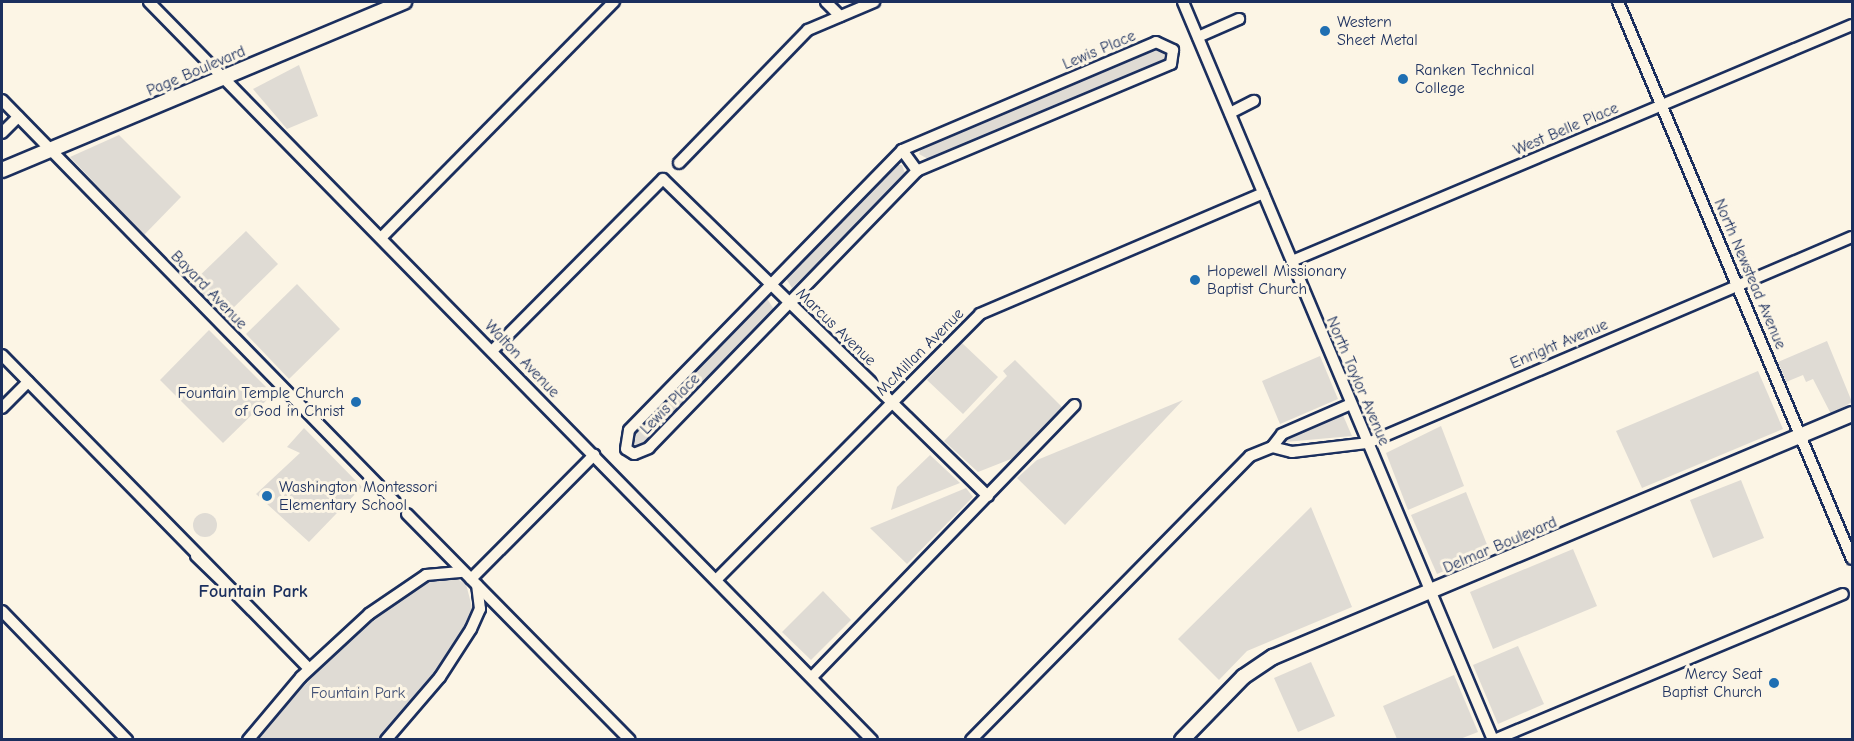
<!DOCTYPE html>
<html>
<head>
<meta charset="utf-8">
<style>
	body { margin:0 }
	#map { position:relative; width:1854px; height:741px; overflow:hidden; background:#fcf5e5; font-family:"Comic Neue",sans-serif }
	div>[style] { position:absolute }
	.green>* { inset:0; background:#dfdbd4 }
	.round { border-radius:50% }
	.roads { filter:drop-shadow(2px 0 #1b2f5e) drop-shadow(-2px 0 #1b2f5e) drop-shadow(0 2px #1b2f5e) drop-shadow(0 -2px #1b2f5e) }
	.minor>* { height:10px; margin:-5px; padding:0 5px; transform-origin:5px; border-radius:5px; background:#fcf5e5 }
	.major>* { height:14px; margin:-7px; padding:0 7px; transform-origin:7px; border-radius:7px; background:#fcf5e5 }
	.dots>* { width:16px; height:16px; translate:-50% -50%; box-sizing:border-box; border:3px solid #fcf5e5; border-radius:50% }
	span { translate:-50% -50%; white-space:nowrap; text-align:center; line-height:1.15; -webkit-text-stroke:6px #fcf5e5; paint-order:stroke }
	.poi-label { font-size:16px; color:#1b2f5e }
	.left { translate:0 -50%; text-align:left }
	.right { translate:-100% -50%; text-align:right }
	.street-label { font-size:16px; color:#1b2f5e }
	.park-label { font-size:16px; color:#425176 }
	.neighbourhood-label { font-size:18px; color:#1b2f5e; font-weight:700 }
	.frame { position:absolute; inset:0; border:3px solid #1b2f5e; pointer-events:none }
</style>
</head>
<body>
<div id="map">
	<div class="green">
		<div style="clip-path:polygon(1155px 48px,1167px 52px,1163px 62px,930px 160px,919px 154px,922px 145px)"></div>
		<div style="clip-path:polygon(299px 65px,318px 116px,287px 129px,253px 89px)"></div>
		<div style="clip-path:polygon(119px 135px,181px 197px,144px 235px,70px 157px)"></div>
		<div style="clip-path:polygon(894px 165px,902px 165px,906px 176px,792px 288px,785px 277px)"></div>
		<div style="clip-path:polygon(246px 231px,278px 264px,225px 316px,192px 283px)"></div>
		<div style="clip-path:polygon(297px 284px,340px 329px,289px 379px,246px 334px)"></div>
		<div style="clip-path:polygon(766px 297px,775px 311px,647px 442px,629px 448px,630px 435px)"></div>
		<div style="clip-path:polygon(209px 330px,273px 394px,223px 443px,160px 380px)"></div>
		<div style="clip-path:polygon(1827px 341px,1852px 402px,1831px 414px,1813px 379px,1806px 382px,1803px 375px,1786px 382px,1778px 362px)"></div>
		<div style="clip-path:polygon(962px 343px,998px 377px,963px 414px,927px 380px)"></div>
		<div style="clip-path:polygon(1320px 356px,1338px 399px,1280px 424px,1262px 381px)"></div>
		<div style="clip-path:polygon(1015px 360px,1065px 410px,1021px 455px,978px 472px,944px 441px,1007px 376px,1003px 371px)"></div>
		<div style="clip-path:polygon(1758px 371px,1783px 429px,1642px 488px,1616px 431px)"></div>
		<div style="clip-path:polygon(1183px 400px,1065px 525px,1017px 478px,1037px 460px)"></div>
		<div style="clip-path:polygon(1342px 413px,1352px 436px,1285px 442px,1287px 437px)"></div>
		<div style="clip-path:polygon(1441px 426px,1464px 486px,1408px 510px,1386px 453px)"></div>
		<div style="clip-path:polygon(304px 428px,362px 487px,309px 542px,256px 494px,300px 453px,287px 447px)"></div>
		<div style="clip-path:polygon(930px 455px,960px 483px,891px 510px,897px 487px)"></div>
		<div style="clip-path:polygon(1741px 480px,1764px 538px,1713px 558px,1690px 500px)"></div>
		<div style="clip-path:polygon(966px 488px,973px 497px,907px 564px,870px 528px)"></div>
		<div style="clip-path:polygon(1466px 492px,1490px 552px,1437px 574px,1411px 515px)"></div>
		<div style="clip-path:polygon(1311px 507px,1352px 607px,1247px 651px,1219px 680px,1178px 639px)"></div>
		<div class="round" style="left:193px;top:513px;width:24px;height:24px"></div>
		<div style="clip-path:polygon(1573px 549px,1597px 606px,1493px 649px,1470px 592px)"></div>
		<div style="clip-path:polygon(436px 577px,452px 576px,466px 584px,473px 611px,440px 667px,378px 739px,255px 740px,336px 651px,390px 606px)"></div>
		<div style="clip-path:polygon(823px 591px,851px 620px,811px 660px,782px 632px)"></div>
		<div style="clip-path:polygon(1518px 646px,1544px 704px,1498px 724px,1473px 665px)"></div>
		<div style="clip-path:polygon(1311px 662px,1335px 716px,1298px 732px,1274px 678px)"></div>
		<div style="clip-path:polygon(1454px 675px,1478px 732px,1460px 739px,1397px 739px,1383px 706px)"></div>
	</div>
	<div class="roads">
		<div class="minor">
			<div style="left:149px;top:2px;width:1033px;rotate:45.59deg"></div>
			<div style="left:826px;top:2px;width:20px;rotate:45deg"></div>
			<div style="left:1183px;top:2px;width:800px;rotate:67.21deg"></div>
			<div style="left:1618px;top:2px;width:604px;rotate:67.21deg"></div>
			<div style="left:1198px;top:37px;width:45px;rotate:-23.7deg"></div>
			<div style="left:1156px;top:42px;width:19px;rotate:25deg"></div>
			<div style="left:1173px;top:50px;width:14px;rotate:98deg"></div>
			<div style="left:1171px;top:64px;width:276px;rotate:157.2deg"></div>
			<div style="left:917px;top:171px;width:385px;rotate:134.1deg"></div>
			<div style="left:649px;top:448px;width:16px;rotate:158deg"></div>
			<div style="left:634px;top:454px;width:9px;rotate:-148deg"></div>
			<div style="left:626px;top:449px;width:19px;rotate:-81deg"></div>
			<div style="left:629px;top:430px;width:391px;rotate:-45.7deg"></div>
			<div style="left:902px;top:150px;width:276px;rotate:-23deg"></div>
			<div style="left:2px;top:100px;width:562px;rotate:45.65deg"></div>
			<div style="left:1230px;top:113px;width:27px;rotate:-27deg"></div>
			<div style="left:2px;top:133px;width:23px;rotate:-45deg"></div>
			<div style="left:902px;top:150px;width:26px;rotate:54deg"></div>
			<div style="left:679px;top:163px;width:185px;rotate:-45.9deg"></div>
			<div style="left:808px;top:30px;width:72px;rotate:-23deg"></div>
			<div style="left:381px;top:238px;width:332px;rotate:-45.4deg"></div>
			<div style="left:1292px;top:261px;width:608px;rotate:-22.85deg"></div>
			<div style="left:493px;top:350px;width:241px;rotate:-45.2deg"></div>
			<div style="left:663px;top:179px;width:454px;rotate:44.3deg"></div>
			<div style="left:2px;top:355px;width:439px;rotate:45.6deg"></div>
			<div style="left:2px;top:408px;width:37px;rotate:-45deg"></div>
			<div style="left:1272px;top:447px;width:21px;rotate:14deg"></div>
			<div style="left:1292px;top:452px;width:77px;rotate:-6.8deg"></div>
			<div style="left:1368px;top:443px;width:526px;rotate:-23.06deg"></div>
			<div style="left:407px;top:514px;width:317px;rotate:45.4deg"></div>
			<div style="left:196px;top:556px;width:37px;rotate:44deg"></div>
			<div style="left:471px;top:579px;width:175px;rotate:-45.2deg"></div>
			<div style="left:716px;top:580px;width:375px;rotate:-45.2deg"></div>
			<div style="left:980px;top:314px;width:308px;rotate:-23.1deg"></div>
			<div style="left:2px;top:611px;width:180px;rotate:45.9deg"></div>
			<div style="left:812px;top:677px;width:378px;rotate:-46deg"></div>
			<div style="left:248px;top:740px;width:82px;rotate:-49.9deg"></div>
			<div style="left:301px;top:677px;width:93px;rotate:-42.8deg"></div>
			<div style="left:369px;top:614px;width:69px;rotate:-34.4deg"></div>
			<div style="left:426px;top:575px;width:37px;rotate:-5deg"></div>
			<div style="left:386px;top:740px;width:83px;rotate:-49.4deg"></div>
			<div style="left:440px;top:677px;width:57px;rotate:-57.1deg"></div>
			<div style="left:471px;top:629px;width:22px;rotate:-66deg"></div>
			<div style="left:480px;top:609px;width:24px;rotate:-97deg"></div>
			<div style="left:971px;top:740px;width:398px;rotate:-45.5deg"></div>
			<div style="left:1250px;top:456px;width:24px;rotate:-22deg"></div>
			<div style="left:1272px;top:447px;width:16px;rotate:-52deg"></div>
			<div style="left:1282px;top:434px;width:75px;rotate:-23.5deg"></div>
			<div style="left:1494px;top:740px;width:378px;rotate:-22.7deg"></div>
		</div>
		<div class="major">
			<div style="left:2px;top:170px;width:436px;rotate:-22.7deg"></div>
			<div style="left:1182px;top:740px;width:88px;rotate:-45.9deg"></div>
			<div style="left:1243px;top:677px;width:36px;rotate:-34deg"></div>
			<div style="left:1273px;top:657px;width:628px;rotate:-22.77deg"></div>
		</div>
	</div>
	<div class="dots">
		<div style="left:1325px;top:31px;background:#1f6fb2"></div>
		<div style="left:1403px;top:79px;background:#1f6fb2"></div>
		<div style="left:1195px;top:280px;background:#1f6fb2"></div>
		<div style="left:356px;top:402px;background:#1f6fb2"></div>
		<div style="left:267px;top:496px;background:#1f6fb2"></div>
		<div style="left:1774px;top:683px;background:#1f6fb2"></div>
	</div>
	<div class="poi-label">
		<span class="left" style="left:1337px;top:31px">Western<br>Sheet Metal</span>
		<span class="left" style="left:1415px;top:79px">Ranken Technical<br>College</span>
		<span class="left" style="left:1207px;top:280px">Hopewell Missionary<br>Baptist Church</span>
		<span class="right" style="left:344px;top:402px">Fountain Temple Church<br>of God in Christ</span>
		<span class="left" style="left:279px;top:496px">Washington Montessori<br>Elementary School</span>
		<span class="right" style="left:1762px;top:683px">Mercy Seat<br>Baptist Church</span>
	</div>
	<div class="street-label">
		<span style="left:1099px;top:50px;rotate:-23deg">Lewis Place</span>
		<span style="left:196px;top:71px;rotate:-23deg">Page Boulevard</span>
		<span style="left:1566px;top:129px;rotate:-23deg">West Belle Place</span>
		<span style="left:1750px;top:274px;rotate:67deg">North Newstead Avenue</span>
		<span style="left:209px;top:290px;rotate:46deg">Bayard Avenue</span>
		<span style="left:836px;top:327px;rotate:44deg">Marcus Avenue</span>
		<span style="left:1559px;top:344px;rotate:-23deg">Enright Avenue</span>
		<span style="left:920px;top:352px;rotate:-45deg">McMillan Avenue</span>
		<span style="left:522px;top:359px;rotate:46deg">Walton Avenue</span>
		<span style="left:1358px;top:381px;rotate:67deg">North Taylor Avenue</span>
		<span style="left:670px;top:404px;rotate:-46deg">Lewis Place</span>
		<span style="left:1500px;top:545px;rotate:-23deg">Delmar Boulevard</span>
	</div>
	<div class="park-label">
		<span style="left:358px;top:693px">Fountain Park</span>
	</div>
	<div class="neighbourhood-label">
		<span style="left:253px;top:592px">Fountain Park</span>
	</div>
	<div class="frame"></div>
</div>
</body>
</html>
